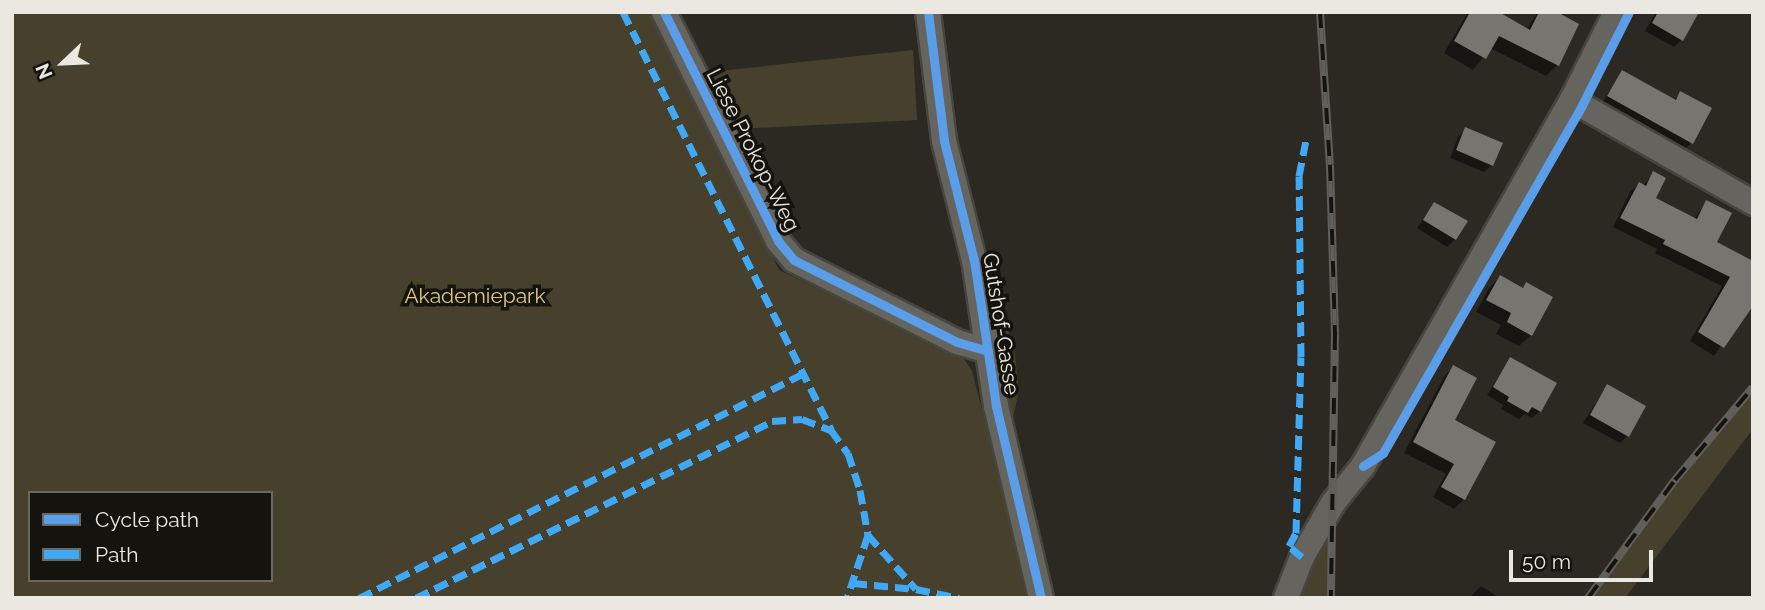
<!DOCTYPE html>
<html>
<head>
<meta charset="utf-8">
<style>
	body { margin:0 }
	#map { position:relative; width:1765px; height:610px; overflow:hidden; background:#2b2922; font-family:Raleway,sans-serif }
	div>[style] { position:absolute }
	.green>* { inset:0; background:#47402c }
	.shadow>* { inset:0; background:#0007 }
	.building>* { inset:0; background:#76756f }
	.roads { filter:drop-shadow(2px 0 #46453e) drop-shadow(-2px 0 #46453e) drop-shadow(0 2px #46453e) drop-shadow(0 -2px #46453e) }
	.minor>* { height:24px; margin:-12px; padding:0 12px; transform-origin:12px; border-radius:12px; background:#65645e }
	.rail>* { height:8px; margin-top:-4px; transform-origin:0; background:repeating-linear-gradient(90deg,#15130e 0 16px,#605f59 0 32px); box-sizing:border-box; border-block:2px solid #605f59 }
	.quiet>* { height:7px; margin-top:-3.5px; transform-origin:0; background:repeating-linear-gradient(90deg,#3fa9f5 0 14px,transparent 0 21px) }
	.cycleway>* { height:9px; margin:-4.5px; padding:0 4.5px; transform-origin:4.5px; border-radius:4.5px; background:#5a9eea }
	span { translate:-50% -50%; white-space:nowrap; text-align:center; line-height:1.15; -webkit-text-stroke:7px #15130e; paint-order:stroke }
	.street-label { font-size:21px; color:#eae8e0 }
	.park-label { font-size:21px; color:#deca84 }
	.frame { position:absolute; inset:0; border:14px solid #eae8e0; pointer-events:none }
	.legend { position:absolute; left:28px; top:491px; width:245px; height:91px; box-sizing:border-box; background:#15130e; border:2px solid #6a6862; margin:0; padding:9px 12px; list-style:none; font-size:21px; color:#eae8e0 }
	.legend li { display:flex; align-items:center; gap:14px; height:35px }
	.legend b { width:35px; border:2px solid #6a6862 }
	.north { position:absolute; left:28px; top:28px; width:70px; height:70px; -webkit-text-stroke:5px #15130e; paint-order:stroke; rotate:247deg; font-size:19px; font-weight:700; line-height:28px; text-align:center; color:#eae8e0 }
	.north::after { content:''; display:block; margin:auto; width:24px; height:32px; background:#eae8e0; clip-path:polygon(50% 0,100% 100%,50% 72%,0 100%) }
	.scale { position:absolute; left:1509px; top:550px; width:144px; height:32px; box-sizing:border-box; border:4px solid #eae8e0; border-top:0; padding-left:9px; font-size:21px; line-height:24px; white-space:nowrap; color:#eae8e0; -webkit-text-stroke:5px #15130e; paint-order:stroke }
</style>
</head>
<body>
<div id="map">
	<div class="green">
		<div style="clip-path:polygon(evenodd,12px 12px,651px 12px,779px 270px,962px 356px,972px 371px,1031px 598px,12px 598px,12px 12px,30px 493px,271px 493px,271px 580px,30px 580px,30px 493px)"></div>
		<div style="clip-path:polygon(913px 50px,917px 120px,736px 129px,724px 114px,710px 72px)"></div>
		<div style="clip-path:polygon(984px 279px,990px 279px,1014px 347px,1019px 391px,1010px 429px)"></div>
		<div style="clip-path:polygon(1753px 387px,1753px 429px,1625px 598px,1589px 598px,1675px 480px)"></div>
		<div style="clip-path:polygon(1333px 503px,1330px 598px,1286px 598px)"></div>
	</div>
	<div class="shadow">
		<div style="clip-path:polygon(1468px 12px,1496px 12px,1526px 30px,1538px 12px,1553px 12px,1557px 65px,1546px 76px,1490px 48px,1473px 70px,1444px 53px)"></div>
		<div style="clip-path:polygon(1656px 12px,1690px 12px,1682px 40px,1674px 47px,1645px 31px)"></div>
		<div style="clip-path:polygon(1622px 72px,1673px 101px,1681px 93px,1691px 143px,1684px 150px,1601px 104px)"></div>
		<div style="clip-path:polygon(1466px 129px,1492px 165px,1484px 172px,1450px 158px,1458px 137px)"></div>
		<div style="clip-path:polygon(1654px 173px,1654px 199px,1694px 219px,1707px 202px,1715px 243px,1753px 263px,1753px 310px,1743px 314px,1714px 356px,1690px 341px,1722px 286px,1655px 253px,1657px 249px,1613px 227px,1630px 192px,1639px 184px,1643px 186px)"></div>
		<div style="clip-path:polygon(1434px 204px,1455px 239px,1447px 247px,1417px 228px)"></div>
		<div style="clip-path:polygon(1500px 277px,1522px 289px,1527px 284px,1531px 335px,1519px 346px,1496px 334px,1501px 325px,1476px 312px,1489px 288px)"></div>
		<div style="clip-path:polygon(1511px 359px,1540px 411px,1532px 418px,1525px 414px,1519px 419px,1501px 409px,1503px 405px,1487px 395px)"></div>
		<div style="clip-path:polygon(1453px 367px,1452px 421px,1493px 443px,1464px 499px,1454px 509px,1433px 497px,1446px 474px,1404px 453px,1444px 377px)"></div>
		<div style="clip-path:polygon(1607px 386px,1627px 436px,1620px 443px,1583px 423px)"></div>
		<div style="clip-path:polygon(1481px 586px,1500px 598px,1469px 598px)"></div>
	</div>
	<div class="building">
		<div style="clip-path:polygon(1470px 12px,1499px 12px,1530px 30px,1539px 12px,1557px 12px,1579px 24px,1559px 66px,1499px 36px,1486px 59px,1454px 41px)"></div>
		<div style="clip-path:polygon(1658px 12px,1699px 12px,1683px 41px,1652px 23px)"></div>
		<div style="clip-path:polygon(1622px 70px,1676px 100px,1680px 91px,1712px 108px,1693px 144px,1607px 96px)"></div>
		<div style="clip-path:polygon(1465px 127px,1503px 143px,1493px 166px,1456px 150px)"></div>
		<div style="clip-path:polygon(1653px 171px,1666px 178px,1656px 198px,1697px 219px,1706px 200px,1732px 213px,1717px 242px,1753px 261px,1753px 306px,1724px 348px,1698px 332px,1730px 277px,1663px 244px,1665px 240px,1620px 218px,1639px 182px,1646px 186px)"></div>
		<div style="clip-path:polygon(1434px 202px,1468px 221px,1456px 240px,1423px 220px)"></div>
		<div style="clip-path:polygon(1500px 275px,1523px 288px,1526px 282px,1553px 297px,1532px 336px,1507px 322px,1511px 313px,1486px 300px)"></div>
		<div style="clip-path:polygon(1510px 357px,1557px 383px,1541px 412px,1532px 407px,1528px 413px,1507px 401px,1509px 397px,1493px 387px)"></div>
		<div style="clip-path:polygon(1453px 365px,1477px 378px,1455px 420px,1496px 442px,1465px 500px,1441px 487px,1454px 464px,1413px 442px)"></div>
		<div style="clip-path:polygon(1607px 384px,1646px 406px,1629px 437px,1590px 415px)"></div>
	</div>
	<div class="roads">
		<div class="minor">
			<div style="left:664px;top:12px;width:256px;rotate:63.5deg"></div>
			<div style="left:778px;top:241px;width:25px;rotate:50deg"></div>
			<div style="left:794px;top:260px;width:182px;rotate:26.7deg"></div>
			<div style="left:957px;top:342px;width:32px;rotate:16deg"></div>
			<div style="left:928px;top:12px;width:130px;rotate:82.9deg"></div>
			<div style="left:944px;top:141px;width:123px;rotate:75.9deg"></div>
			<div style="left:974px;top:260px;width:148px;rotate:81.4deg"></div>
			<div style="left:996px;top:406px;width:197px;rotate:76.8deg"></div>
			<div style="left:1572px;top:100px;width:208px;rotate:29.6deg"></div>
			<div style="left:1286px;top:598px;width:44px;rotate:-68.7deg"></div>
			<div style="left:1302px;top:557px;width:62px;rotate:-60.1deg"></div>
			<div style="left:1333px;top:503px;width:48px;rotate:-51deg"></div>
			<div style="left:1363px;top:466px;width:421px;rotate:-60.3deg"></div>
			<div style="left:1572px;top:100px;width:98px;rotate:-63.4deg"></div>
		</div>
	</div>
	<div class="rail">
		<div style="left:1320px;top:12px;width:153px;rotate:86.3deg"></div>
		<div style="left:1330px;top:165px;width:169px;rotate:88.3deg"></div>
		<div style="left:1335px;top:334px;width:264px;rotate:90.9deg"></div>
		<div style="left:1588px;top:598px;width:147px;rotate:-53.6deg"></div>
		<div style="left:1675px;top:480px;width:121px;rotate:-50deg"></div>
	</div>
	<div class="quiet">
		<div style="left:623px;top:12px;width:467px;rotate:63.5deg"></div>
		<div style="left:831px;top:430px;width:29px;rotate:54deg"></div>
		<div style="left:848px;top:453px;width:39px;rotate:72deg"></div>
		<div style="left:860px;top:490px;width:46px;rotate:79.9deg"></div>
		<div style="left:868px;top:535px;width:66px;rotate:108.4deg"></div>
		<div style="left:868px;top:535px;width:72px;rotate:48.4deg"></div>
		<div style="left:916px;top:589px;width:44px;rotate:11.8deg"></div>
		<div style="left:1302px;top:557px;width:17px;rotate:-140deg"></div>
		<div style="left:1289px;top:546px;width:15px;rotate:-62deg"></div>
		<div style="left:1296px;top:533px;width:176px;rotate:-88.4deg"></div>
		<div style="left:1301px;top:357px;width:181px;rotate:-90.6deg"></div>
		<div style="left:1299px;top:176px;width:37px;rotate:-79deg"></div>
		<div style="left:853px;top:583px;width:63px;rotate:5.4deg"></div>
		<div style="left:359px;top:598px;width:497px;rotate:-26.8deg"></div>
		<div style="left:416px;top:598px;width:398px;rotate:-26.4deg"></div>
		<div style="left:772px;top:421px;width:30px;rotate:-4deg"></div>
		<div style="left:802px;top:419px;width:31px;rotate:21deg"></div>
	</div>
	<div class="cycleway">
		<div style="left:664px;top:12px;width:256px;rotate:63.5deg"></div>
		<div style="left:778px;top:241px;width:25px;rotate:50deg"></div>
		<div style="left:794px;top:260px;width:182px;rotate:26.7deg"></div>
		<div style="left:957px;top:342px;width:32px;rotate:16deg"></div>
		<div style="left:928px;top:12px;width:130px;rotate:82.9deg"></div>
		<div style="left:944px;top:141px;width:123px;rotate:75.9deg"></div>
		<div style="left:974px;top:260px;width:148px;rotate:81.4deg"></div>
		<div style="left:996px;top:406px;width:197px;rotate:76.8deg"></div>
		<div style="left:1363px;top:466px;width:24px;rotate:-33deg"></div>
		<div style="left:1383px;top:453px;width:401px;rotate:-60.2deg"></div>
		<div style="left:1582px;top:105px;width:104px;rotate:-63.2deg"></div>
	</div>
	<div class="street-label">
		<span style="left:753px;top:150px;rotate:63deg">Liese Prokop-Weg</span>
		<span style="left:1001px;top:324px;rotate:81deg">Gutshof-Gasse</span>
	</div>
	<div class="park-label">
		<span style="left:475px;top:296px">Akademiepark</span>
	</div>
	<div class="frame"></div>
	<ul class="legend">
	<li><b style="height:9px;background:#5a9eea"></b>Cycle path</li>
	<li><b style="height:9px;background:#3fa9f5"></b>Path</li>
	</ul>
	<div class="north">N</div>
	<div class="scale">50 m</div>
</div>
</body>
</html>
